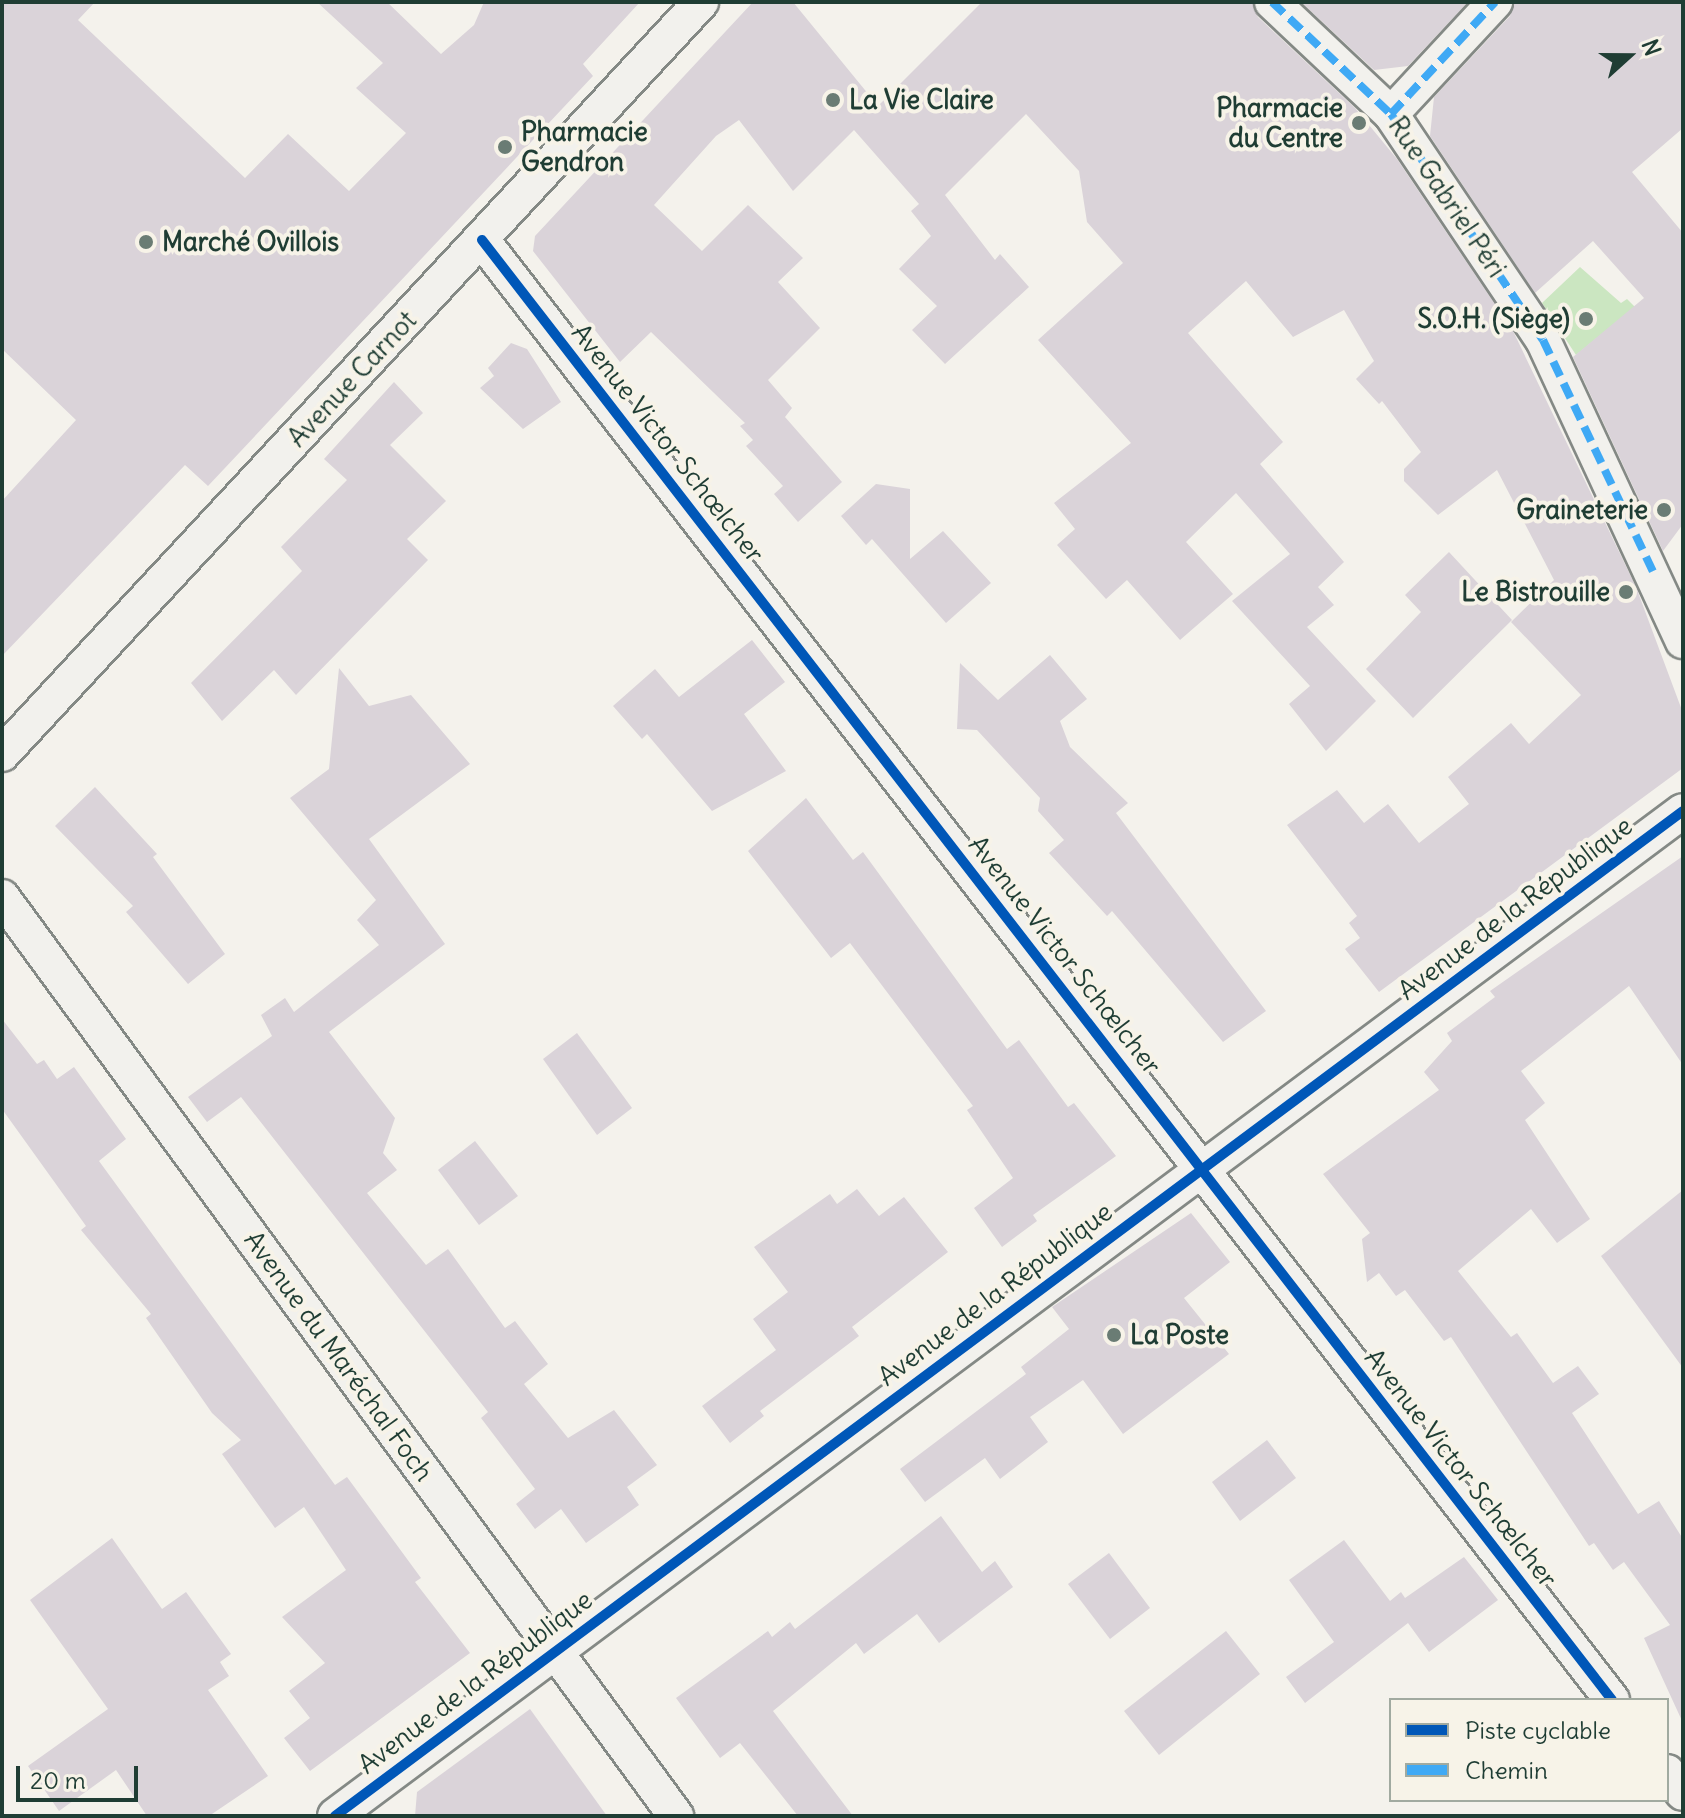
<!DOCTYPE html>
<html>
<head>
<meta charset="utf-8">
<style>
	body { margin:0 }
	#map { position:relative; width:1685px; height:1818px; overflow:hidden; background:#f4f2ec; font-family:Delius,sans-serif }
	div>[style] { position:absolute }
	.green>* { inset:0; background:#cbe6c1 }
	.building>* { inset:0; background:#dad3d9 }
	.roads { filter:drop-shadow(2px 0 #848985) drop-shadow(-2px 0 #848985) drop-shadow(0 2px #848985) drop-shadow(0 -2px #848985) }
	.street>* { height:34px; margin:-17px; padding:0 17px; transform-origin:17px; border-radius:17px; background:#f2f1ed }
	.quiet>* { height:8px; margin-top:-4px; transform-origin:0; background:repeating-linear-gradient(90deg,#3fa9f5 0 16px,transparent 0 24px) }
	.cycleway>* { height:10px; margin:-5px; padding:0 5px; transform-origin:5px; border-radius:5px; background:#0057b8 }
	.dots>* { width:22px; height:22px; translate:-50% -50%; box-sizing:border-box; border:4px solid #f7f3e8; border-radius:50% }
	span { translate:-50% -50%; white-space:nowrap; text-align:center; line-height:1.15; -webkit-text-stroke:8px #f7f3e8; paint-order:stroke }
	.poi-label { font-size:26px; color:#1f3d34; font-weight:700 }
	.left { translate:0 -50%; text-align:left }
	.right { translate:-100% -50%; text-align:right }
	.street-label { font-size:26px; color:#1f3d34 }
	.frame { position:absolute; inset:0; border:4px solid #1f3d34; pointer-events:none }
	.legend { position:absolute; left:1389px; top:1698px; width:280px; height:104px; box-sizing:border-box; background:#f7f3e8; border:2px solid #a1aaa0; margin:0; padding:10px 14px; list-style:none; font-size:24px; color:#1f3d34 }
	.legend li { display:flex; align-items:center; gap:16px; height:40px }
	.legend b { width:40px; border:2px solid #a1aaa0 }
	.north { position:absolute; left:1589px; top:16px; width:80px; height:80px; -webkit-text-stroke:6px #f7f3e8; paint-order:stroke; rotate:69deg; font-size:22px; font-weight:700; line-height:32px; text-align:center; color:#1f3d34 }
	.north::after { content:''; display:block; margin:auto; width:28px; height:36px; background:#1f3d34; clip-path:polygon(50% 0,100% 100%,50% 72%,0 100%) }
	.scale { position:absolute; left:16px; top:1766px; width:122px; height:36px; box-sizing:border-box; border:4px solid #1f3d34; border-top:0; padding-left:10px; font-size:24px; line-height:28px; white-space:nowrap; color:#1f3d34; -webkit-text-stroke:6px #f7f3e8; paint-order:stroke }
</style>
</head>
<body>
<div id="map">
	<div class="green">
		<div style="clip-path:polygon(1580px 267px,1621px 303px,1627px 299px,1635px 307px,1576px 355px,1542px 303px)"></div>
	</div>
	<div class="building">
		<div style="clip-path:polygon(2px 2px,95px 2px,78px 20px,245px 178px,288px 134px,349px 191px,406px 133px,356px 88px,383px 63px,317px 2px,387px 2px,441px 54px,474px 25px,484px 2px,640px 2px,583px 64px,593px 76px,208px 486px,185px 465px,2px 656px,2px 501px,76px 420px,2px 349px)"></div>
		<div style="clip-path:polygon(753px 2px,793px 2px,878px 106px,982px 2px,1253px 2px,1258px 17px,1355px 108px,1397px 159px,1513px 331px,1636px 587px,1683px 713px,1683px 768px,1379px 992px,1345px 949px,1360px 938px,1349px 923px,1357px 916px,1287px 825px,1337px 790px,1364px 823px,1388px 804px,1419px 843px,1469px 804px,1448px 777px,1511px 723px,1529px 744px,1581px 695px,1511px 622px,1554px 580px,1497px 470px,1438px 515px,1404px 481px,1404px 469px,1421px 452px,1382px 401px,1379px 404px,1356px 379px,1374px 361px,1344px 310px,1293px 337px,1246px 281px,1188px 333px,1283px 442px,1260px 464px,1344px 562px,1318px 587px,1334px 605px,1307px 627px,1376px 701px,1326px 751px,1289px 704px,1310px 686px,1232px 601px,1290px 554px,1236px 493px,1186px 542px,1233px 594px,1180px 640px,1127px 580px,1106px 599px,1057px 545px,1075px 529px,1054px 503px,1131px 443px,1038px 340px,1123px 263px,1087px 222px,1079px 171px,1026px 114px,945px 195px,995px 260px,1000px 254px,1029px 287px,945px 364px,912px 330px,937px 306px,899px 269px,931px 236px,911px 211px,919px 204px,854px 130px,793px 191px,739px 120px,716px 136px,654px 205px,702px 251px,748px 205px,803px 258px,778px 282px,820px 328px,768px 380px,792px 408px,785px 417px,842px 482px,798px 522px,774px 494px,783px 486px,746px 446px,753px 440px,740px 426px,745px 423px,651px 332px,620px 362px,533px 251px,535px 236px)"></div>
		<div style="clip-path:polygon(1301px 2px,1468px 2px,1408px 66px,1374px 70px)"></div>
		<div style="clip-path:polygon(1514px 2px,1683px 2px,1683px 128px,1632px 172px,1683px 233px,1683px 524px,1663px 551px,1573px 357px,1644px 298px,1593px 241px,1535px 293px,1430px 136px,1434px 97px,1510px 16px)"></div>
		<div style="clip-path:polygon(511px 343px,527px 349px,561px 402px,523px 429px,480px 388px,494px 376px,488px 368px)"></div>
		<div style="clip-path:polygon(394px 382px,423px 413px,390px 445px,446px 501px,407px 539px,428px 560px,296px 695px,274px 670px,222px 721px,191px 683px,302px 571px,281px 547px,347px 480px,324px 459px)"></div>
		<div style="clip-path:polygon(876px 484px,910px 489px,910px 559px,943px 531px,991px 583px,946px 623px,872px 539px,866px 545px,841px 516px)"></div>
		<div style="clip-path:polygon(1449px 552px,1512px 620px,1413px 718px,1366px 669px,1421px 612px,1405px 595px)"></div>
		<div style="clip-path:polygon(752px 640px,785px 682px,744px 714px,786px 771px,712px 811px,647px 734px,642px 739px,613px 706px,655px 669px,679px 697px)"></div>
		<div style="clip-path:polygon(1050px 655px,1087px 699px,1060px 721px,1070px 747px,1128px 803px,1116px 813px,1266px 1011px,1223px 1042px,1112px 911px,1107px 916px,1049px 853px,1064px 840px,1038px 811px,1040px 798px,977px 730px,957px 729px,960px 663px,998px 700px)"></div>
		<div style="clip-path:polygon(339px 668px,369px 706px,411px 695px,470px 764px,369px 839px,445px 944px,329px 1032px,395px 1118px,383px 1153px,397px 1170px,367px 1193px,426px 1265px,448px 1249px,505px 1328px,515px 1321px,548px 1364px,524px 1384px,568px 1438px,614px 1410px,657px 1465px,627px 1487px,639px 1505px,586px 1543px,561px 1509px,535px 1529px,516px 1504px,535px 1489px,481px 1418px,488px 1412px,241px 1097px,207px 1122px,188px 1097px,272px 1036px,261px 1015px,285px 998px,294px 1012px,379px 945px,357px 920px,376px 900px,290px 798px,329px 769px)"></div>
		<div style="clip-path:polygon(95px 787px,157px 854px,153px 857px,225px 954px,188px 984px,126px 912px,133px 906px,55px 826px)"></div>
		<div style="clip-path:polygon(806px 798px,853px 860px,863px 852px,1007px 1049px,1019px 1040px,1068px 1107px,1074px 1103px,1116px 1156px,1033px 1215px,1037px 1221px,1002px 1247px,974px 1208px,1013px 1178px,967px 1110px,973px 1106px,850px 943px,831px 958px,748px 851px)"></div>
		<div style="clip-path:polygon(1683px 856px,1683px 1065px,1629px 986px,1521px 1071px,1545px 1103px,1525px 1120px,1590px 1219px,1557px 1243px,1531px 1209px,1458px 1271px,1511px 1337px,1517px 1333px,1553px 1383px,1578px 1366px,1599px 1394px,1572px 1413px,1638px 1514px,1659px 1501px,1683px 1539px,1683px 1723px,1644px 1638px,1670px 1625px,1624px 1562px,1613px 1570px,1594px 1543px,1589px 1546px,1451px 1337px,1444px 1341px,1405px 1290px,1396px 1296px,1379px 1273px,1367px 1282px,1362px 1239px,1370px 1233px,1323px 1174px,1439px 1090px,1424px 1072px,1452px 1041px,1447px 1033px,1495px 997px,1490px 991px)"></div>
		<div style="clip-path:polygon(2px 1019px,37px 1064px,44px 1060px,57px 1079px,74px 1067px,126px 1139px,99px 1161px,335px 1485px,347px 1477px,421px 1578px,415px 1582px,470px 1653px,310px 1771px,284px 1738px,310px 1718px,289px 1691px,325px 1663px,282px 1617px,346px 1570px,304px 1507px,275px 1528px,222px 1454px,241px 1440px,212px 1413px,146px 1318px,151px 1314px,81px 1230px,86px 1226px,2px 1109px)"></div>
		<div style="clip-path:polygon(577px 1033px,632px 1108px,597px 1135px,543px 1059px)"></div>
		<div style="clip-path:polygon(475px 1141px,518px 1196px,479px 1225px,438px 1170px)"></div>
		<div style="clip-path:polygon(857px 1189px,879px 1216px,904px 1197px,948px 1252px,852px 1327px,859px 1336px,760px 1411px,764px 1416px,730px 1443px,702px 1406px,776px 1350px,753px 1319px,788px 1292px,754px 1247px,830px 1194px,837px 1204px)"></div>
		<div style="clip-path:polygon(1683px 1190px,1683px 1368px,1601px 1256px)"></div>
		<div style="clip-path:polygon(1191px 1213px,1230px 1262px,1184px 1298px,1229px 1354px,1123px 1434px,1083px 1380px,1030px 1417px,1048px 1442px,1000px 1479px,985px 1458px,925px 1502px,900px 1469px,1026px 1374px,1021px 1367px,1069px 1329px,1052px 1307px)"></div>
		<div style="clip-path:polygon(1267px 1440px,1296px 1478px,1240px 1521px,1212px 1482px)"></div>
		<div style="clip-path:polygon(941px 1516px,982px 1572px,995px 1561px,1013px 1587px,939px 1643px,917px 1614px,864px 1654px,856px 1643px,773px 1711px,853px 1816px,798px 1816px,740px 1743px,720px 1758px,676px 1698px,768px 1631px,772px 1637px,790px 1622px,795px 1629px)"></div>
		<div style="clip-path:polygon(112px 1538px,162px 1609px,186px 1592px,231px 1654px,220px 1662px,229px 1676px,208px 1690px,268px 1776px,209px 1816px,147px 1816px,116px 1770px,59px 1811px,28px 1766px,108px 1709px,30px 1600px)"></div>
		<div style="clip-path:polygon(1344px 1540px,1390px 1601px,1401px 1592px,1405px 1598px,1464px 1557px,1498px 1600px,1429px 1652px,1408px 1623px,1305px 1703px,1286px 1677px,1334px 1642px,1289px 1580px)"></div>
		<div style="clip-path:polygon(1109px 1553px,1150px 1608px,1110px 1639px,1068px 1584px)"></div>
		<div style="clip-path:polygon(1226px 1631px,1260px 1674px,1159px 1755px,1124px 1711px)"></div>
		<div style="clip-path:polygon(530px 1709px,607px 1816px,415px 1816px,417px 1792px)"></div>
	</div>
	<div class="roads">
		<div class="street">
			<div style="left:1272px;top:2px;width:163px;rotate:43.3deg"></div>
			<div style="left:1391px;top:114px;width:272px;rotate:56.1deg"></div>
			<div style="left:1543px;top:340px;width:332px;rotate:65.1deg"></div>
			<div style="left:1391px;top:114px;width:153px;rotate:-47.1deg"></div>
			<div style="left:482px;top:240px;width:1846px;rotate:52.26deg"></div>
			<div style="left:2px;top:754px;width:1027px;rotate:-47.09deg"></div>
			<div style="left:2px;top:897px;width:1140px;rotate:53.74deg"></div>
			<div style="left:1667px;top:1772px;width:26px;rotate:53deg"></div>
			<div style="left:335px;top:1816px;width:1681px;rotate:-36.71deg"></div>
		</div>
	</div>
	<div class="quiet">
		<div style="left:1272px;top:2px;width:163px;rotate:43.3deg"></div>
		<div style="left:1391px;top:114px;width:272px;rotate:56.1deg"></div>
		<div style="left:1543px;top:340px;width:263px;rotate:64.6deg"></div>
		<div style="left:1391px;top:114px;width:153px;rotate:-47.1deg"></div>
	</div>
	<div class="cycleway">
		<div style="left:482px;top:240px;width:1846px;rotate:52.26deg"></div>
		<div style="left:335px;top:1816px;width:1681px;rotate:-36.71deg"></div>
	</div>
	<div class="dots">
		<div style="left:833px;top:100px;background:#6a7c74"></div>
		<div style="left:1359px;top:123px;background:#6a7c74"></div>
		<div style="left:505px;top:147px;background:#6a7c74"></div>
		<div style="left:146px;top:242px;background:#6a7c74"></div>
		<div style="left:1586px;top:319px;background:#6a7c74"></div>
		<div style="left:1664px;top:510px;background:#6a7c74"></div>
		<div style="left:1626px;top:592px;background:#6a7c74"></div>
		<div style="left:1114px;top:1335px;background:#6a7c74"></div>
	</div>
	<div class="poi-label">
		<span class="left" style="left:849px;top:100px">La Vie Claire</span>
		<span class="right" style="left:1343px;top:123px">Pharmacie<br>du Centre</span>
		<span class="left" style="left:521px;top:147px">Pharmacie<br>Gendron</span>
		<span class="left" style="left:162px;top:242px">Marché Ovillois</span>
		<span class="right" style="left:1570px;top:319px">S.O.H. (Siège)</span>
		<span class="right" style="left:1648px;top:510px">Graineterie</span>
		<span class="right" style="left:1610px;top:592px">Le Bistrouille</span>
		<span class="left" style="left:1130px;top:1335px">La Poste</span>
	</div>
	<div class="street-label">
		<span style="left:1447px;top:197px;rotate:56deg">Rue Gabriel Péri</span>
		<span style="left:352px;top:379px;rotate:-47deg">Avenue Carnot</span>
		<span style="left:668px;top:443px;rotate:52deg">Avenue Victor Schœlcher</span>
		<span style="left:1515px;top:908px;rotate:-37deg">Avenue de la République</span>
		<span style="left:1065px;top:955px;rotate:52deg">Avenue Victor Schœlcher</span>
		<span style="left:995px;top:1294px;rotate:-37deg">Avenue de la République</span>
		<span style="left:339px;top:1356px;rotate:54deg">Avenue du Maréchal Foch</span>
		<span style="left:1461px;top:1468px;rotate:52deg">Avenue Victor Schœlcher</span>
		<span style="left:475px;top:1682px;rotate:-37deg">Avenue de la République</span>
	</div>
	<div class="frame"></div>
	<ul class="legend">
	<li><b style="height:10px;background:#0057b8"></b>Piste cyclable</li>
	<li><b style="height:10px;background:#3fa9f5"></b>Chemin</li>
	</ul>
	<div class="north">N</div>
	<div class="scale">20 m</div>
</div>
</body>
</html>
